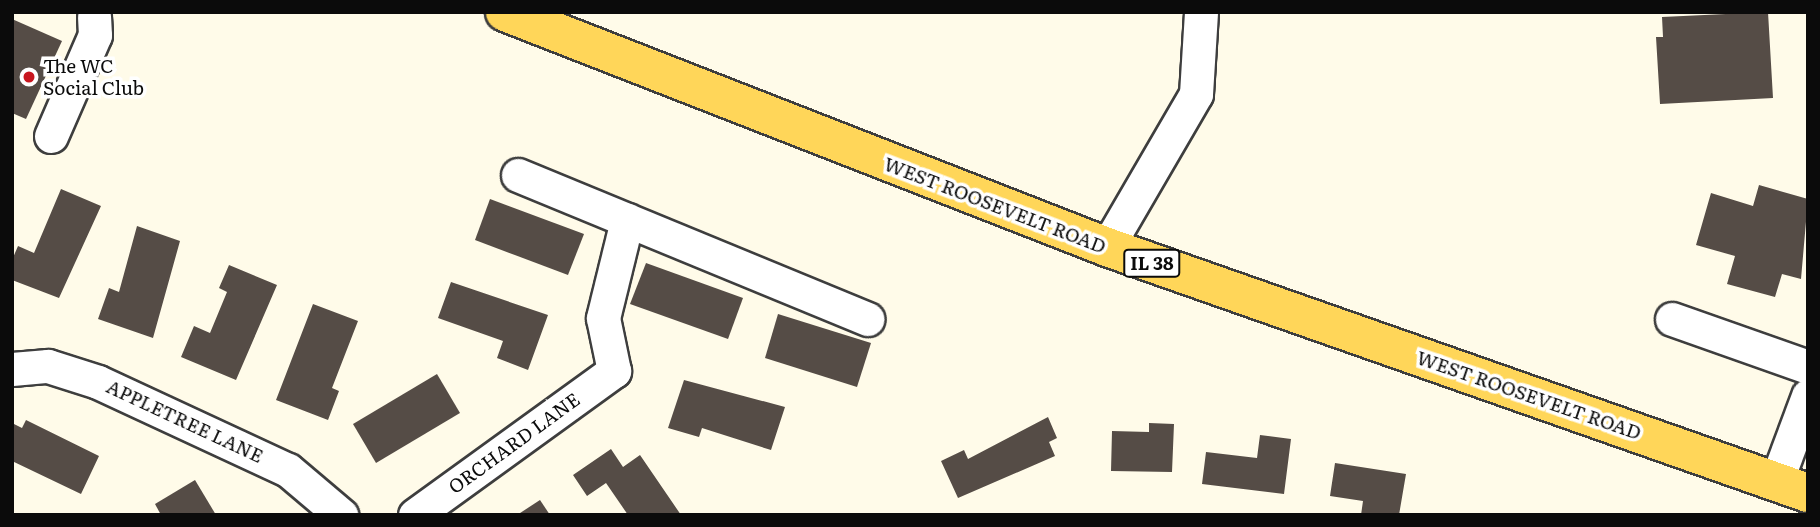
<!DOCTYPE html>
<html>
<head>
<meta charset="utf-8">
<style>
	body { margin:0 }
	#map { position:relative; width:1820px; height:527px; overflow:hidden; background:#fffbe9; font-family:Literata,serif }
	div>[style] { position:absolute }
	.building>* { inset:0; background:#554c46 }
	.roads { filter:drop-shadow(2px 0 #3e3e3e) drop-shadow(-2px 0 #3e3e3e) drop-shadow(0 2px #3e3e3e) drop-shadow(0 -2px #3e3e3e) }
	.minor>* { height:33px; margin:-16.5px; padding:0 16.5px; transform-origin:16.5px; border-radius:16.5px; background:#fff }
	.major>* { height:38px; margin:-19px; padding:0 19px; transform-origin:19px; border-radius:19px; background:#ffd659 }
	.dots>* { width:19px; height:19px; translate:-50% -50%; box-sizing:border-box; border:4px solid #fff; border-radius:50% }
	span { translate:-50% -50%; white-space:nowrap; text-align:center; line-height:1.15; -webkit-text-stroke:7px #fff; paint-order:stroke }
	.shield-label span { padding:2px 5px; background:#fff; border:2px solid; border-radius:5px; -webkit-text-stroke-width:0 }
	.shield-label { font-size:18px; color:#0b0b0b; font-weight:700 }
	.poi-label { font-size:19px; color:#0b0b0b }
	.left { translate:0 -50%; text-align:left }
	.street-label { font-size:19px; color:#0b0b0b }
	.frame { position:absolute; inset:0; border:14px solid #0b0b0b; pointer-events:none }
</style>
</head>
<body>
<div id="map">
	<div class="building">
		<div style="clip-path:polygon(1768px 12px,1773px 98px,1660px 104px,1656px 37px,1663px 37px,1662px 17px)"></div>
		<div style="clip-path:polygon(12px 19px,62px 41px,26px 119px,12px 113px)"></div>
		<div style="clip-path:polygon(1759px 185px,1808px 199px,1801px 279px,1782px 274px,1775px 297px,1727px 284px,1735px 256px,1696px 245px,1711px 193px,1753px 206px)"></div>
		<div style="clip-path:polygon(61px 189px,101px 206px,59px 298px,12px 280px,12px 260px,18px 246px,34px 253px)"></div>
		<div style="clip-path:polygon(490px 199px,584px 234px,568px 275px,475px 240px)"></div>
		<div style="clip-path:polygon(137px 226px,180px 241px,153px 338px,98px 319px,109px 288px,119px 292px)"></div>
		<div style="clip-path:polygon(646px 263px,743px 298px,728px 339px,630px 304px)"></div>
		<div style="clip-path:polygon(229px 265px,277px 285px,236px 380px,181px 357px,194px 326px,210px 333px,227px 292px,219px 288px)"></div>
		<div style="clip-path:polygon(451px 282px,548px 315px,528px 370px,497px 358px,503px 341px,438px 318px)"></div>
		<div style="clip-path:polygon(313px 304px,358px 321px,332px 388px,339px 391px,328px 420px,276px 400px)"></div>
		<div style="clip-path:polygon(778px 314px,871px 343px,857px 387px,765px 358px)"></div>
		<div style="clip-path:polygon(437px 374px,460px 413px,376px 463px,353px 424px)"></div>
		<div style="clip-path:polygon(684px 380px,785px 407px,771px 450px,702px 428px,699px 437px,668px 428px)"></div>
		<div style="clip-path:polygon(1048px 417px,1057px 438px,1049px 442px,1055px 456px,958px 498px,941px 461px,964px 450px,968px 459px)"></div>
		<div style="clip-path:polygon(26px 420px,99px 456px,81px 494px,12px 461px,12px 423px,22px 428px)"></div>
		<div style="clip-path:polygon(1149px 423px,1174px 424px,1172px 472px,1111px 471px,1112px 431px,1149px 432px)"></div>
		<div style="clip-path:polygon(1260px 435px,1291px 439px,1284px 494px,1202px 484px,1206px 452px,1257px 458px)"></div>
		<div style="clip-path:polygon(611px 449px,623px 467px,640px 455px,681px 515px,628px 515px,606px 483px,587px 496px,573px 475px)"></div>
		<div style="clip-path:polygon(1335px 463px,1406px 474px,1399px 515px,1361px 515px,1363px 501px,1330px 496px)"></div>
		<div style="clip-path:polygon(195px 480px,216px 515px,161px 515px,155px 504px)"></div>
		<div style="clip-path:polygon(540px 500px,550px 515px,517px 515px)"></div>
	</div>
	<div class="roads">
		<div class="minor">
			<div style="left:51px;top:136px;width:110px;rotate:-66.5deg"></div>
			<div style="left:95px;top:35px;width:18px;rotate:-93deg"></div>
			<div style="left:518px;top:175px;width:378px;rotate:22.4deg"></div>
			<div style="left:1107px;top:247px;width:177px;rotate:-59.8deg"></div>
			<div style="left:1196px;top:94px;width:82px;rotate:-86.5deg"></div>
			<div style="left:1672px;top:319px;width:144px;rotate:19.4deg"></div>
			<div style="left:12px;top:369px;width:36px;rotate:-5deg"></div>
			<div style="left:48px;top:366px;width:52px;rotate:17.7deg"></div>
			<div style="left:98px;top:382px;width:209px;rotate:24.9deg"></div>
			<div style="left:288px;top:470px;width:70px;rotate:40.3deg"></div>
			<div style="left:1776px;top:482px;width:92px;rotate:-69.6deg"></div>
			<div style="left:415px;top:515px;width:246px;rotate:-35.9deg"></div>
			<div style="left:614px;top:371px;width:54px;rotate:-101.7deg"></div>
			<div style="left:603px;top:318px;width:101px;rotate:-76.2deg"></div>
		</div>
		<div class="major">
			<div style="left:505px;top:12px;width:646px;rotate:21.32deg"></div>
			<div style="left:1107px;top:247px;width:743px;rotate:19.34deg"></div>
		</div>
	</div>
	<div class="dots">
		<div style="left:29px;top:77px;background:#c8161f"></div>
	</div>
	<div class="shield-label">
		<span style="left:1152px;top:263px">IL 38</span>
	</div>
	<div class="poi-label">
		<span class="left" style="left:43px;top:77px">The WC<br>Social Club</span>
	</div>
	<div class="street-label">
		<span style="left:995px;top:205px;rotate:21deg">WEST ROOSEVELT ROAD</span>
		<span style="left:1529px;top:395px;rotate:19deg">WEST ROOSEVELT ROAD</span>
		<span style="left:185px;top:421px;rotate:25deg">APPLETREE LANE</span>
		<span style="left:514px;top:443px;rotate:-36deg">ORCHARD LANE</span>
	</div>
	<div class="frame"></div>
</div>
</body>
</html>
